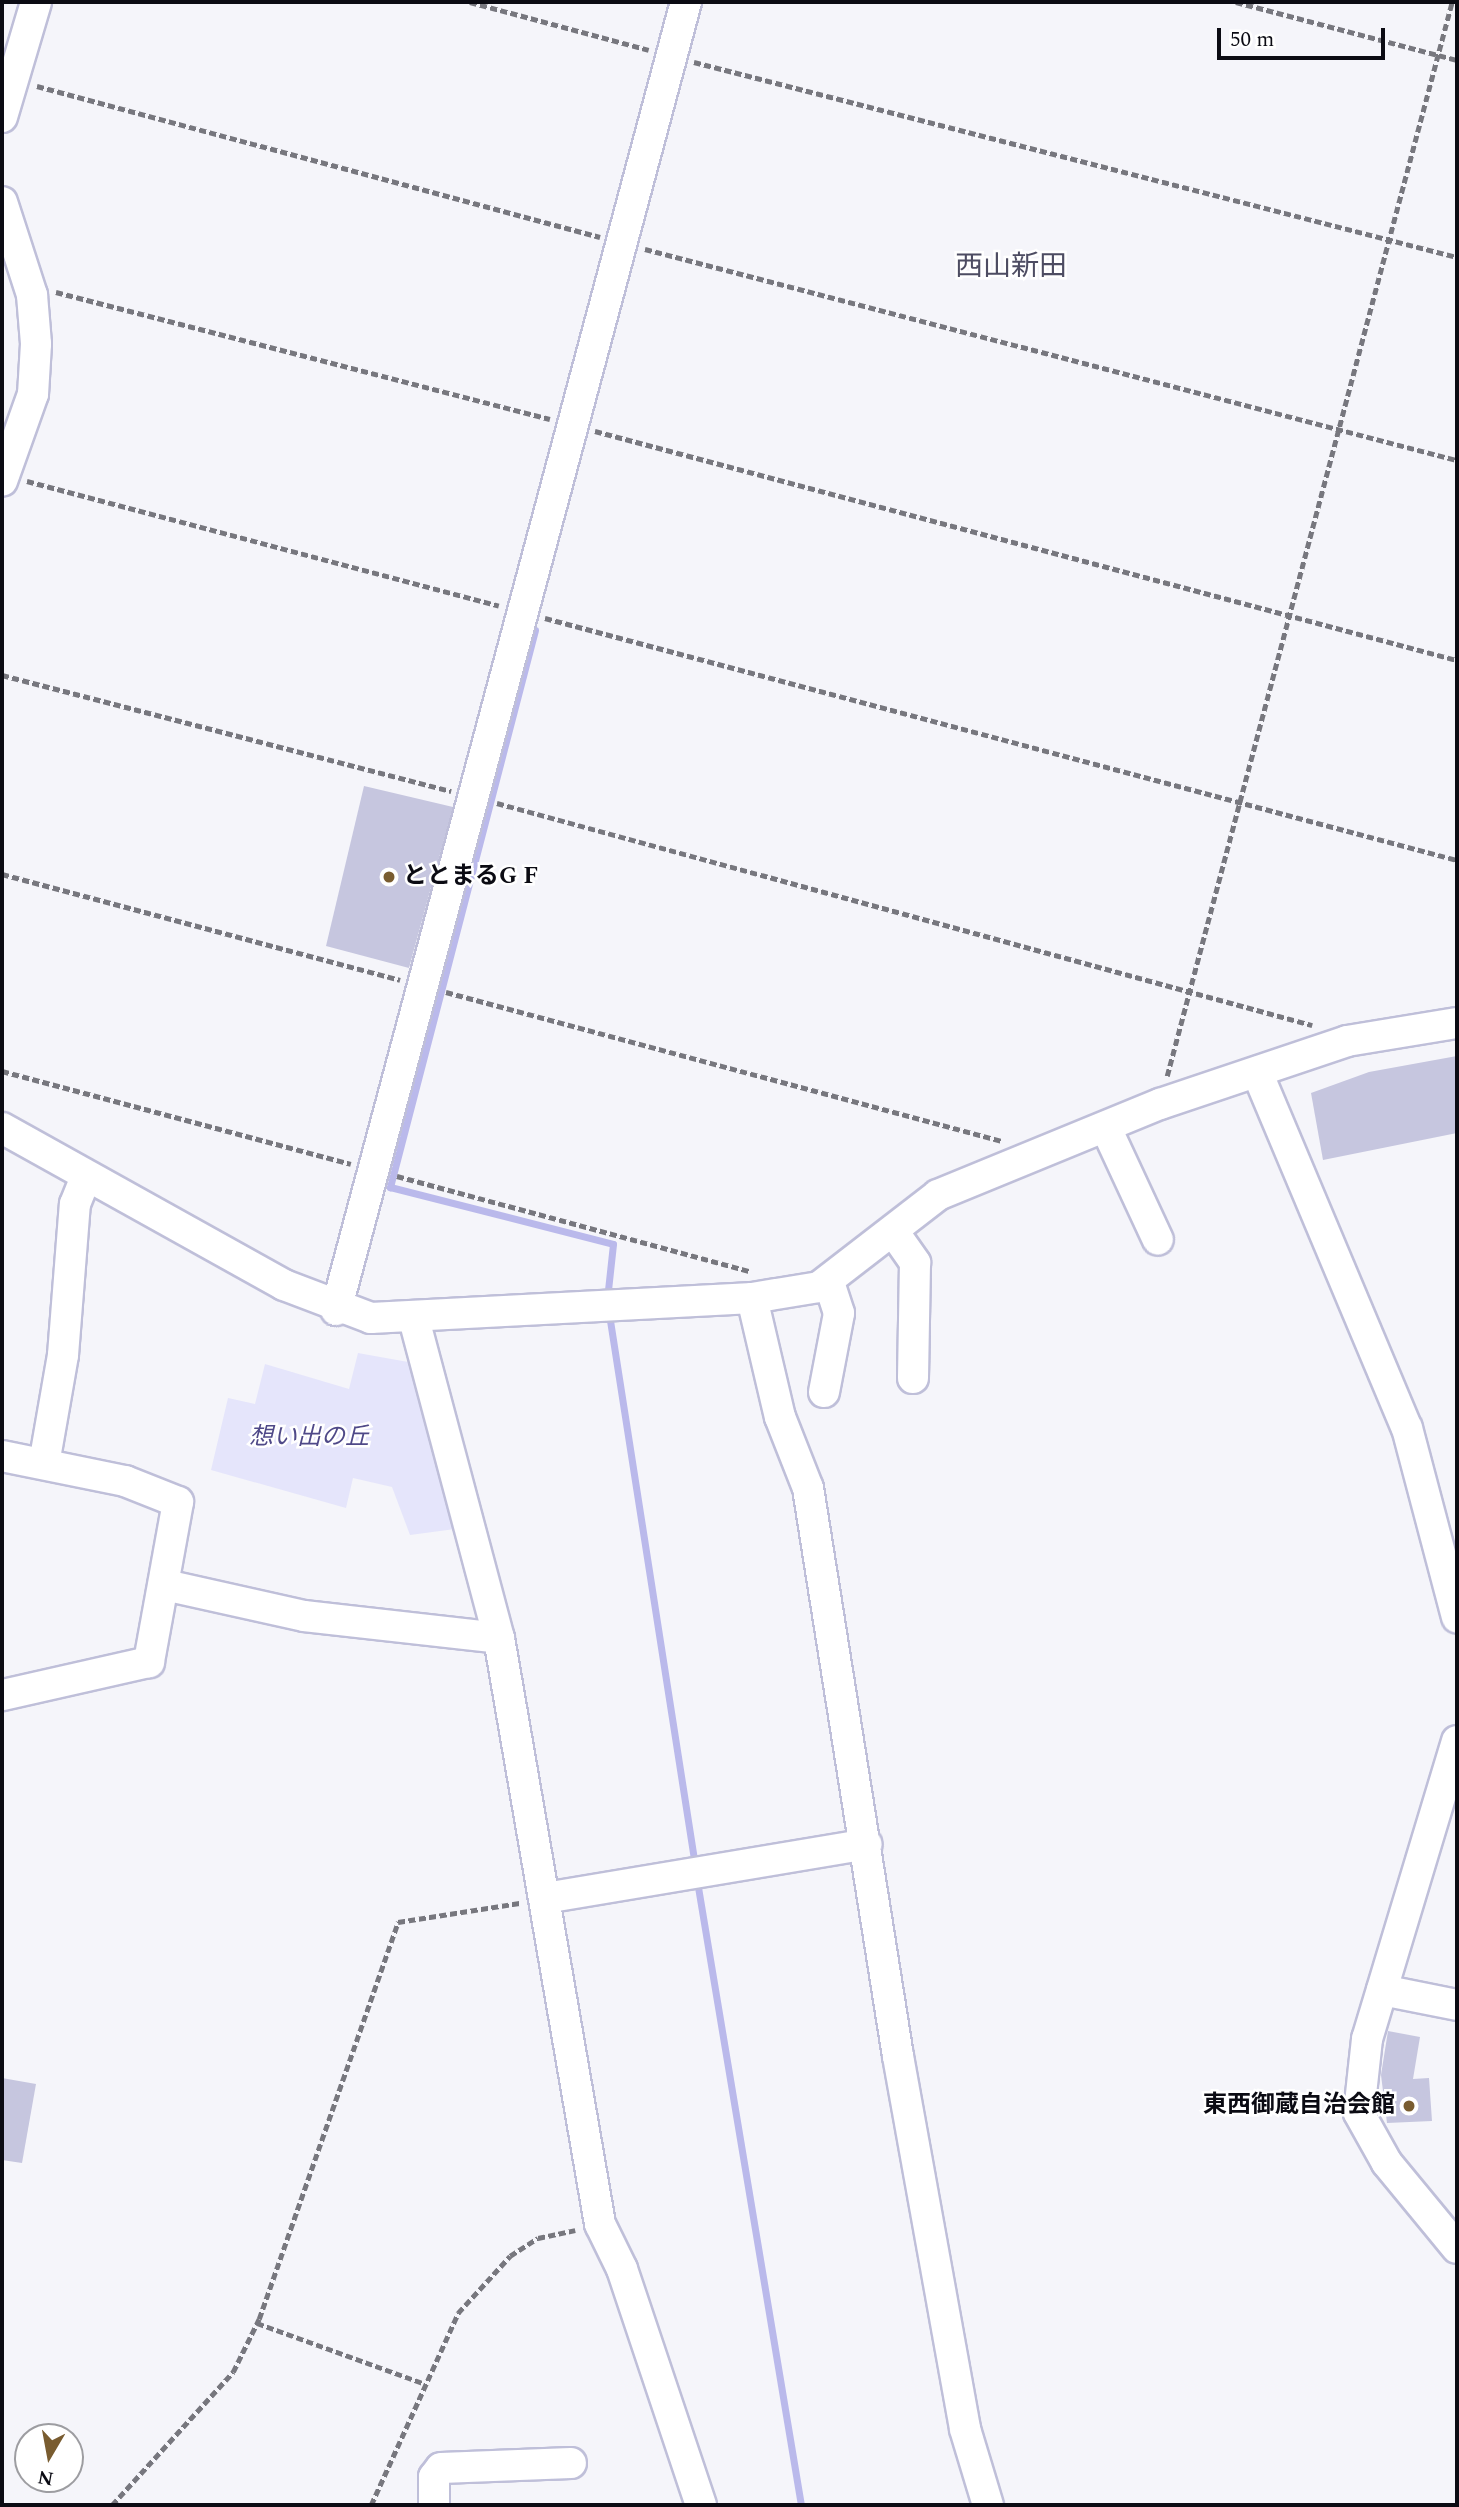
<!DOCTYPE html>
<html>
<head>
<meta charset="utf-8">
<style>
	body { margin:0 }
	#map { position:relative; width:1459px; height:2507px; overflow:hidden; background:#f5f5fa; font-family:Spectral,"Noto Sans JP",serif }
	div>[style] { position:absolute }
	.green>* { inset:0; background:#e5e5fb }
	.stream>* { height:7px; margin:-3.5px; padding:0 3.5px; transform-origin:3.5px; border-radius:3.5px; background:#bab9eb }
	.building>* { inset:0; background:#c6c6df }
	.path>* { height:4.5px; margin-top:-2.25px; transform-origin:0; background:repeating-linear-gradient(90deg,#77777e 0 7px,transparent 0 10.5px) }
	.roads { filter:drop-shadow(2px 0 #bfbfd9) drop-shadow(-2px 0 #bfbfd9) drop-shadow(0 2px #bfbfd9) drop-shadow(0 -2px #bfbfd9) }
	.minor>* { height:30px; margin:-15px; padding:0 15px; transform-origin:15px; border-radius:15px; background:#fff }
	.dots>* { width:19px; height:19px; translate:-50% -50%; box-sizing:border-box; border:4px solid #fff; border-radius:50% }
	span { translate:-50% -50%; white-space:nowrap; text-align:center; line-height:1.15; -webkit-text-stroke:5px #fff; paint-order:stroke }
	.poi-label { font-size:24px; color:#0b0b13; font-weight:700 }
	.left { translate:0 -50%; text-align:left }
	.right { translate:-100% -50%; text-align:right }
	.park-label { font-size:24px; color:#4f4988; font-style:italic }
	.quarter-label { font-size:28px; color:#4d4c62 }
	.frame { position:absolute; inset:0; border:4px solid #0b0b13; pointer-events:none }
	.north { position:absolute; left:14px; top:2423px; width:70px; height:70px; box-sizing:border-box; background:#fff; border:2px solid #9d9da1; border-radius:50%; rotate:190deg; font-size:19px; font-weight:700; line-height:28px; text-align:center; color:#0b0b13 }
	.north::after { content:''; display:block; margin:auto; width:24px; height:32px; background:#795c30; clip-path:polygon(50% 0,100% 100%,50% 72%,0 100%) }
	.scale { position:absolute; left:1217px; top:28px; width:168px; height:32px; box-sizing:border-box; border:4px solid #0b0b13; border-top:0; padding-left:9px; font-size:21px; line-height:24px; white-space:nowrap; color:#0b0b13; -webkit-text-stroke:5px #fff; paint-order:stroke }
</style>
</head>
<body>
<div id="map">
	<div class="green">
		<div style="clip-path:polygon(358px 1353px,408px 1362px,455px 1529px,410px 1535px,392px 1487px,353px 1478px,346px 1508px,211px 1470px,228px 1398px,255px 1404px,265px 1364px,349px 1389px)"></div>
	</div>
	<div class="stream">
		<div style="left:535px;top:630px;width:576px;rotate:104.59deg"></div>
		<div style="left:390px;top:1187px;width:230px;rotate:14.3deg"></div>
		<div style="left:613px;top:1244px;width:55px;rotate:96.2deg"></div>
		<div style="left:609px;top:1314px;width:559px;rotate:81.14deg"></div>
		<div style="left:697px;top:1881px;width:633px;rotate:80.54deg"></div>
	</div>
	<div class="building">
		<div style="clip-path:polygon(364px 786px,453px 807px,409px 968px,326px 946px)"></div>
		<div style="clip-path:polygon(1457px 1056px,1457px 1133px,1323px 1160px,1311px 1093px,1369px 1072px)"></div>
		<div style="clip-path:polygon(1388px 2031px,1420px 2037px,1413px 2079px,1429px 2078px,1432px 2121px,1387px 2123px,1381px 2075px)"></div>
		<div style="clip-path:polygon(2px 2078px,36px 2084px,22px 2163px,2px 2160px)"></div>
	</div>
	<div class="path">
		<div style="left:470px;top:2px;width:185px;rotate:15deg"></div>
		<div style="left:1236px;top:2px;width:228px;rotate:14.7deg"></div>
		<div style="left:694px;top:62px;width:788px;rotate:14.34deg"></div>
		<div style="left:37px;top:86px;width:583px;rotate:15.01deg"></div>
		<div style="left:645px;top:249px;width:839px;rotate:14.57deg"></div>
		<div style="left:56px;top:292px;width:510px;rotate:14.42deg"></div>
		<div style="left:595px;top:431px;width:892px;rotate:14.88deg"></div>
		<div style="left:27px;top:481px;width:488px;rotate:14.8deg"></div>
		<div style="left:545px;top:618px;width:944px;rotate:14.86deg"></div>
		<div style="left:2px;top:675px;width:464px;rotate:14.5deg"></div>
		<div style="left:497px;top:803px;width:845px;rotate:15.24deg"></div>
		<div style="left:2px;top:874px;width:412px;rotate:14.9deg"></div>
		<div style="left:446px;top:992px;width:576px;rotate:15deg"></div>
		<div style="left:2px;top:1071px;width:361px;rotate:14.9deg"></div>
		<div style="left:1167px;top:1076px;width:1111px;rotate:-75.14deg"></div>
		<div style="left:397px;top:1176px;width:366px;rotate:15.1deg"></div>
		<div style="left:257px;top:2323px;width:177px;rotate:19.9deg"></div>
		<div style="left:112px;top:2505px;width:180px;rotate:-47.7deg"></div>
		<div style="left:233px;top:2372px;width:59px;rotate:-63.9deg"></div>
		<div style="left:259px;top:2319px;width:421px;rotate:-70.7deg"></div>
		<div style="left:398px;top:1922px;width:123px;rotate:-8.9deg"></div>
		<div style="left:371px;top:2505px;width:211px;rotate:-65.6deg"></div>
		<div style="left:458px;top:2313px;width:77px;rotate:-47.6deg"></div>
		<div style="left:510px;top:2256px;width:33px;rotate:-33deg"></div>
		<div style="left:538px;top:2238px;width:38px;rotate:-12deg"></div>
	</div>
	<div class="roads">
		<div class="minor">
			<div style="left:2px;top:117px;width:120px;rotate:-73.5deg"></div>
			<div style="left:2px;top:202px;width:98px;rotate:72.1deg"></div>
			<div style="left:32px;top:295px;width:49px;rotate:85.3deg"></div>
			<div style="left:36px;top:344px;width:50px;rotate:93.4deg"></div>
			<div style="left:33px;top:394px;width:92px;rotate:109.6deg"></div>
			<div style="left:1257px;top:1072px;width:386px;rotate:67.2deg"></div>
			<div style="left:1407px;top:1428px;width:196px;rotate:75.2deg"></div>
			<div style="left:2px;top:1128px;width:323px;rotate:29.1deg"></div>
			<div style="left:284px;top:1285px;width:93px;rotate:20.8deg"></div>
			<div style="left:371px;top:1318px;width:382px;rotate:-3deg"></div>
			<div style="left:752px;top:1298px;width:68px;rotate:-9.3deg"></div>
			<div style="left:819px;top:1287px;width:150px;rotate:-37.7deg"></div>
			<div style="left:938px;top:1195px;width:240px;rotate:-22.3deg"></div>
			<div style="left:1160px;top:1104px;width:197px;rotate:-18.6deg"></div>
			<div style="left:1347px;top:1041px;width:111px;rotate:-9.3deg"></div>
			<div style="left:1106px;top:1128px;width:123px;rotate:65.1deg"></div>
			<div style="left:893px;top:1231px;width:39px;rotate:55deg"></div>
			<div style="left:915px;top:1263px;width:115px;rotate:91deg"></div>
			<div style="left:752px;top:1298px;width:122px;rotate:76.8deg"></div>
			<div style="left:780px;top:1417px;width:76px;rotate:68.5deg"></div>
			<div style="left:808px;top:1488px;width:575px;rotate:81deg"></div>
			<div style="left:898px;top:2056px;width:379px;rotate:79.8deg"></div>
			<div style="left:965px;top:2429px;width:79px;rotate:73.2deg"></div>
			<div style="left:336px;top:1310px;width:1354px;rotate:-75.02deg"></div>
			<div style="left:414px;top:1319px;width:330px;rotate:75.1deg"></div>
			<div style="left:499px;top:1638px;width:595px;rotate:80.22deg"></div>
			<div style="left:600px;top:2224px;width:50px;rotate:63.9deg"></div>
			<div style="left:622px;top:2269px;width:249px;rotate:71.5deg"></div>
			<div style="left:824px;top:1392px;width:80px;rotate:-79.2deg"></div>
			<div style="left:839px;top:1313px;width:33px;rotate:-108deg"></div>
			<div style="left:2px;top:1456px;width:126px;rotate:11.5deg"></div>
			<div style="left:125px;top:1481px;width:57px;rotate:21.6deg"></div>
			<div style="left:178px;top:1502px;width:163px;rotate:100.3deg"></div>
			<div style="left:149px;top:1662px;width:151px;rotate:167.3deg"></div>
			<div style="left:44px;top:1464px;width:111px;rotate:-80.1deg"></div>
			<div style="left:63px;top:1355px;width:151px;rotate:-85.5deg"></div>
			<div style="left:75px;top:1204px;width:29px;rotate:-68deg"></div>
			<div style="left:165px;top:1585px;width:142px;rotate:12.6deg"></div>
			<div style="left:304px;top:1616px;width:196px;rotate:6.4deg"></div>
			<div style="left:1457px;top:1741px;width:311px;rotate:106.8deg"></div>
			<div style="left:1367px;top:2039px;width:74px;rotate:96.2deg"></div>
			<div style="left:1359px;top:2113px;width:57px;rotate:60.8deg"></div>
			<div style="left:1387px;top:2163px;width:110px;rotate:50.5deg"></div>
			<div style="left:545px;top:1898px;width:326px;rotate:-9.5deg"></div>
			<div style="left:1382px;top:1990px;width:76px;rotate:11.3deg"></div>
			<div style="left:434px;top:2505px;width:28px;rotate:-90deg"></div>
			<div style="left:434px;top:2477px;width:11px;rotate:-52deg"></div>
			<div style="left:441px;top:2468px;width:130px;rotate:-2.2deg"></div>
		</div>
	</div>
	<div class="dots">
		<div style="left:389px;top:877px;background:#795c30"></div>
		<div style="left:1409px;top:2106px;background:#795c30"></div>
	</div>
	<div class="poi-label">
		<span class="left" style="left:403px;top:877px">ととまるG F</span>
		<span class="right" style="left:1395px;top:2106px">東西御蔵自治会館</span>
	</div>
	<div class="park-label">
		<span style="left:309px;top:1438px">想い出の丘</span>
	</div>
	<div class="quarter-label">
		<span style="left:1011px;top:267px">西山新田</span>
	</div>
	<div class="frame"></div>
	<div class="north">N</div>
	<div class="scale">50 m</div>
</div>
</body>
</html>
